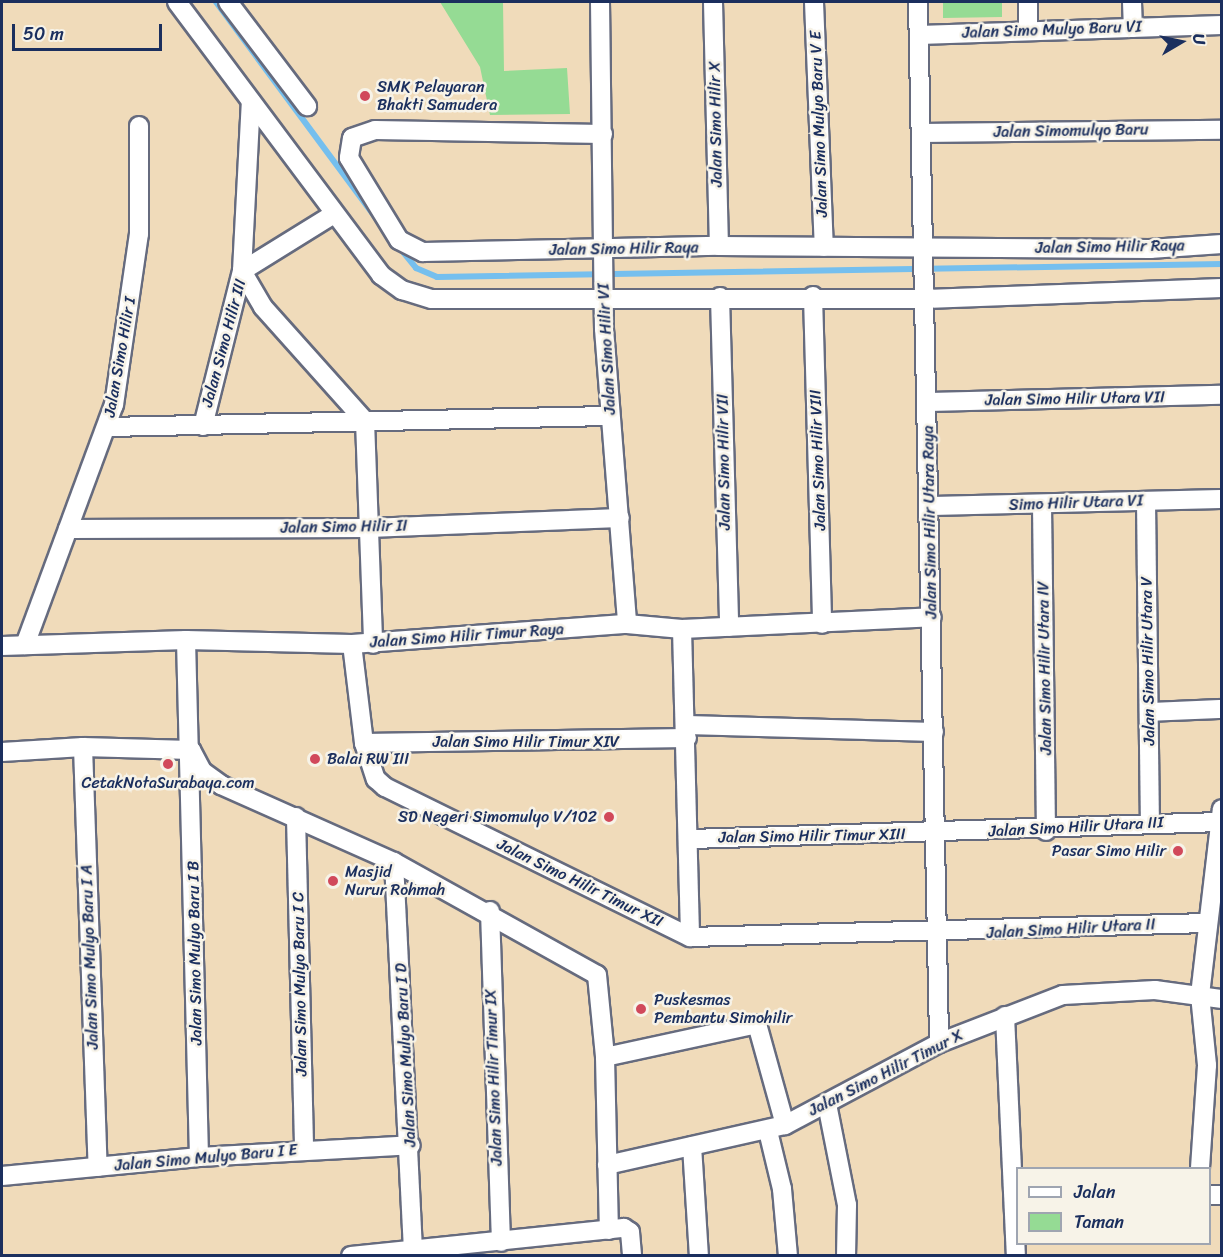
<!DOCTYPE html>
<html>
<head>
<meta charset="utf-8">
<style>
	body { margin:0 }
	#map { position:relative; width:1223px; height:1257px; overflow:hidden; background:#f0dbba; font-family:Sriracha,sans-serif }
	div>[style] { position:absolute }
	.green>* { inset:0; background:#95db94 }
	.stream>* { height:6px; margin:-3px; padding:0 3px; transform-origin:3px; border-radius:3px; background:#75bfee }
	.roads { filter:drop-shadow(2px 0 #666b7e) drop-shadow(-2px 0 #666b7e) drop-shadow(0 2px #666b7e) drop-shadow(0 -2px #666b7e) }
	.street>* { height:18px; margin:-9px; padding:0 9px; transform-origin:9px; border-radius:9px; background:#fff }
	.dots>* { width:16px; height:16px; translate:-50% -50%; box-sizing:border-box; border:3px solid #f7f3e8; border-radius:50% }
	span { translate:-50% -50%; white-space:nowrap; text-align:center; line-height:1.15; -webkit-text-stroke:5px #f7f3e8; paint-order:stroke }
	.street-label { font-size:16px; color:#1b2f5e }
	.poi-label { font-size:16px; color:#1b2f5e }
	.left { translate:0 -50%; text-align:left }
	.right { translate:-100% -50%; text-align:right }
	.frame { position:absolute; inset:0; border:3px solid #1b2f5e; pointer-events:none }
	.legend { position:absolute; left:1016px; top:1167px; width:195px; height:78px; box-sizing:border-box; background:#f7f3e8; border:2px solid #9fa5b1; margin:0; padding:8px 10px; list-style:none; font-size:18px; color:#1b2f5e }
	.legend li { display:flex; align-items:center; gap:12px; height:30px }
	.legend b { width:30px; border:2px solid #9fa5b1 }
	.north { position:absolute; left:1151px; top:12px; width:60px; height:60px; -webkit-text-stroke:4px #f7f3e8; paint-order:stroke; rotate:81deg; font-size:16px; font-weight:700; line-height:24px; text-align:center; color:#1b2f5e }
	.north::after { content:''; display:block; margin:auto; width:21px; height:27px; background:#1b2f5e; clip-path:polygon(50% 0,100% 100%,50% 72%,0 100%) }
	.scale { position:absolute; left:12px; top:24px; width:150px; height:27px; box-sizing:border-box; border:3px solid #1b2f5e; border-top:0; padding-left:8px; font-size:18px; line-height:21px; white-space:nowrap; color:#1b2f5e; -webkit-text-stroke:4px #f7f3e8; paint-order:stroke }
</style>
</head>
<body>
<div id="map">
	<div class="green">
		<div style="clip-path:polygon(440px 2px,503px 2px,504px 71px,567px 68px,570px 114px,490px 115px,480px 67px)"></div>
		<div style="clip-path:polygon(943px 2px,1002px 2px,1002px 17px,943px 18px)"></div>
	</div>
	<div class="stream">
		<div style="left:216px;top:2px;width:269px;rotate:53.5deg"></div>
		<div style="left:399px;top:247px;width:27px;rotate:51deg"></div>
		<div style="left:416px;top:268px;width:23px;rotate:23deg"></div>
		<div style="left:437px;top:277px;width:785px;rotate:-0.95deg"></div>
	</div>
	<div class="roads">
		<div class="street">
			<div style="left:177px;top:2px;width:341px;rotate:53.2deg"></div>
			<div style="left:381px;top:275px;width:26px;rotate:36deg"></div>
			<div style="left:402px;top:290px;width:31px;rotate:17deg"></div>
			<div style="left:432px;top:299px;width:492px"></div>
			<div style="left:924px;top:299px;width:298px;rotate:-2.1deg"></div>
			<div style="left:228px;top:2px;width:131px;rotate:52.8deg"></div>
			<div style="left:600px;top:2px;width:327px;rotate:89.3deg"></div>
			<div style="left:604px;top:329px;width:296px;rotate:85.5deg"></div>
			<div style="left:713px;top:2px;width:244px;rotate:88.6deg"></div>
			<div style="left:814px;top:2px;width:245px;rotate:87.7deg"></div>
			<div style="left:918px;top:2px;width:1041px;rotate:88.84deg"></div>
			<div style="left:1028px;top:2px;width:29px;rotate:90deg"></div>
			<div style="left:1132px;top:2px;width:26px;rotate:88deg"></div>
			<div style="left:919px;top:35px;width:303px;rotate:-1.9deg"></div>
			<div style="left:921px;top:133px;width:301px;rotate:-0.6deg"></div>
			<div style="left:603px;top:134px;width:228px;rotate:-179deg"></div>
			<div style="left:375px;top:130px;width:24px;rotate:161deg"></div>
			<div style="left:352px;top:138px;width:20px;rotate:99deg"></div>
			<div style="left:349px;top:158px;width:96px;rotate:58.6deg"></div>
			<div style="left:399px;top:240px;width:27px;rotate:27deg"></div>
			<div style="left:423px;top:252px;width:296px;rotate:-1.2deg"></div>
			<div style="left:719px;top:246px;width:431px;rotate:0.4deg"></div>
			<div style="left:1150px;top:249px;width:72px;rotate:-4deg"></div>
			<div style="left:242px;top:271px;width:170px;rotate:-87deg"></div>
			<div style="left:242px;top:271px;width:108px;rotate:-31.8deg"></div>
			<div style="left:813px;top:296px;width:328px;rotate:88.4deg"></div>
			<div style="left:720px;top:297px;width:330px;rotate:88.4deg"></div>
			<div style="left:928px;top:402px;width:294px;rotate:-1.4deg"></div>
			<div style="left:203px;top:426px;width:160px;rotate:-75.9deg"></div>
			<div style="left:242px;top:271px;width:42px;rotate:59.7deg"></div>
			<div style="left:263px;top:307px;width:153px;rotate:48.2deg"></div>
			<div style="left:365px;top:421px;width:223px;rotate:87.9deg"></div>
			<div style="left:108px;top:427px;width:501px;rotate:-1.26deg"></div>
			<div style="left:1146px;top:501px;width:320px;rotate:89.3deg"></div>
			<div style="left:1042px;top:505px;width:326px;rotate:89.3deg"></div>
			<div style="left:931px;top:506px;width:291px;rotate:-1.4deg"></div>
			<div style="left:68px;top:529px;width:301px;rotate:-0.2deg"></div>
			<div style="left:369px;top:528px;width:251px;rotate:-2.3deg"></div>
			<div style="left:682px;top:629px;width:308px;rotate:88.5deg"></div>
			<div style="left:186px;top:640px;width:517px;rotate:88.56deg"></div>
			<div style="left:352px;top:644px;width:100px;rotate:83.1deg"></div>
			<div style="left:364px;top:743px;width:38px;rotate:72deg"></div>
			<div style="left:376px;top:779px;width:12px;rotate:42deg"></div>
			<div style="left:385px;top:787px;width:340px;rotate:26.2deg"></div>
			<div style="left:690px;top:937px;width:518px;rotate:-1.55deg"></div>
			<div style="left:25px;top:645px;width:256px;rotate:-69.7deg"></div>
			<div style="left:114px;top:405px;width:173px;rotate:-81.7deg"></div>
			<div style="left:139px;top:234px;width:108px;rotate:-90deg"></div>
			<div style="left:2px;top:646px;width:184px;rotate:-1.9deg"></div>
			<div style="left:186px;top:640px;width:166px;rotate:1.4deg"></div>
			<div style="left:352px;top:644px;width:276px;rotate:-4.2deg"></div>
			<div style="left:627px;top:624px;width:55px;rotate:5.2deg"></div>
			<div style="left:682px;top:629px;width:250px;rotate:-2.7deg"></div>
			<div style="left:1149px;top:712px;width:73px;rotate:-2.4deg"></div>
			<div style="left:687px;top:725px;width:247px;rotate:1.6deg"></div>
			<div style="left:364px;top:743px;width:323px;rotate:-0.9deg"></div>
			<div style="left:83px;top:747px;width:420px;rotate:88deg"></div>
			<div style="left:191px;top:750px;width:24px;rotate:62deg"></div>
			<div style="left:202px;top:771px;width:24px;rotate:36deg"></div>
			<div style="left:221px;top:785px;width:189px;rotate:24deg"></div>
			<div style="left:394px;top:862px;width:232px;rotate:29.1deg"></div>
			<div style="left:597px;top:975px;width:82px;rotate:84.4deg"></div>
			<div style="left:605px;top:1057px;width:173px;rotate:88.7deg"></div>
			<div style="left:2px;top:752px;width:81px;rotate:-3.5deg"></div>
			<div style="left:83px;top:747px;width:108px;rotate:1.6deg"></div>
			<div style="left:296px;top:817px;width:333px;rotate:88.6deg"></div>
			<div style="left:691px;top:839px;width:529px;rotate:-1.84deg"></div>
			<div style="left:394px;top:862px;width:387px;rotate:87.2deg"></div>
			<div style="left:490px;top:911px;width:331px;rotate:88.1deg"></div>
			<div style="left:1005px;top:1016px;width:240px;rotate:87.4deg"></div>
			<div style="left:605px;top:1057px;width:156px;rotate:-12.2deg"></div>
			<div style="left:757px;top:1024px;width:105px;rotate:74.5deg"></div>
			<div style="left:827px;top:1104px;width:103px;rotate:78.8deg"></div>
			<div style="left:847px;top:1205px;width:51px;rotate:91.1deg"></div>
			<div style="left:768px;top:1131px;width:60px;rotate:76.4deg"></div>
			<div style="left:782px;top:1189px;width:67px;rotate:84.9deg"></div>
			<div style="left:692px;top:1146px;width:110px;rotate:86.4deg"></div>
			<div style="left:607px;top:1165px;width:182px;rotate:-12.7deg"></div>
			<div style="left:785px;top:1125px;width:174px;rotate:-28deg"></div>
			<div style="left:939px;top:1043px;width:133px;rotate:-21.2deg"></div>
			<div style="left:1063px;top:995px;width:92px;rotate:-3.1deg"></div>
			<div style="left:1155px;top:990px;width:68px;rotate:7.7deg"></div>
			<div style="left:1200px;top:1168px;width:103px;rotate:-86.1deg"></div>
			<div style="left:1207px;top:1065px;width:70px;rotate:-95.7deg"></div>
			<div style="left:1200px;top:995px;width:187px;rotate:-83.3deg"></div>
			<div style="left:2px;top:1176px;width:198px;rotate:-5.5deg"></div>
			<div style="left:199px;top:1157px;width:212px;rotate:-3.2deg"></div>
			<div style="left:1210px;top:1195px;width:12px"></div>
			<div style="left:351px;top:1256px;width:274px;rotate:-5.9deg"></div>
			<div style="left:624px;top:1228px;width:7px;rotate:34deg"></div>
			<div style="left:630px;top:1232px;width:24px;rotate:85deg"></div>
		</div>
	</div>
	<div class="dots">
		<div style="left:365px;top:96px;background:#d1495b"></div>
		<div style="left:315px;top:759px;background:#d1495b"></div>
		<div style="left:168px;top:764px;background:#d1495b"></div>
		<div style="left:609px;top:817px;background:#d1495b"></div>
		<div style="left:1178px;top:851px;background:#d1495b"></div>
		<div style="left:333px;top:881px;background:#d1495b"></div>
		<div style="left:641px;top:1009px;background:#d1495b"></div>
	</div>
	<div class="street-label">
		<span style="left:1052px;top:30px;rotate:-2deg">Jalan Simo Mulyo Baru VI</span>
		<span style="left:716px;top:124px;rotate:-91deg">Jalan Simo Hilir X</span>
		<span style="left:819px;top:124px;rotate:-92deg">Jalan Simo Mulyo Baru V E</span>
		<span style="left:1071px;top:131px;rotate:-1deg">Jalan Simomulyo Baru</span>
		<span style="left:1110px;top:247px;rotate:-1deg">Jalan Simo Hilir Raya</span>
		<span style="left:624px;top:249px;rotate:-1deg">Jalan Simo Hilir Raya</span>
		<span style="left:224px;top:343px;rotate:-75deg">Jalan Simo Hilir III</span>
		<span style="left:607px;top:349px;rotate:-93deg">Jalan Simo Hilir VI</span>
		<span style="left:120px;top:357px;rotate:-80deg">Jalan Simo Hilir I</span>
		<span style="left:1075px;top:399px;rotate:-1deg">Jalan Simo Hilir Utara VII</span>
		<span style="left:818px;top:460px;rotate:-92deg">Jalan Simo Hilir VIII</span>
		<span style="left:724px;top:462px;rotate:-91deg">Jalan Simo Hilir VII</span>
		<span style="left:1076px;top:503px;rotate:-2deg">Simo Hilir Utara VI</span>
		<span style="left:930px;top:522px;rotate:-91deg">Jalan Simo Hilir Utara Raya</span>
		<span style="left:344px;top:527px;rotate:-1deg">Jalan Simo Hilir II</span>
		<span style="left:467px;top:636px;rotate:-4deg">Jalan Simo Hilir Timur Raya</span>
		<span style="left:1148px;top:661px;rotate:-91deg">Jalan Simo Hilir Utara V</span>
		<span style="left:1045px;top:668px;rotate:-91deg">Jalan Simo Hilir Utara IV</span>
		<span style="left:526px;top:742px">Jalan Simo Hilir Timur XIV</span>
		<span style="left:1076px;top:827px;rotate:-3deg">Jalan Simo Hilir Utara III</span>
		<span style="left:812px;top:836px;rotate:-1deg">Jalan Simo Hilir Timur XIII</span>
		<span style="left:580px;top:883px;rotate:26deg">Jalan Simo Hilir Timur XII</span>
		<span style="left:1071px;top:929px;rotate:-3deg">Jalan Simo Hilir Utara II</span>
		<span style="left:195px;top:953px;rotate:-91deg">Jalan Simo Mulyo Baru I B</span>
		<span style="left:90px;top:957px;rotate:-92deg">Jalan Simo Mulyo Baru I A</span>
		<span style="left:300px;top:984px;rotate:-91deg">Jalan Simo Mulyo Baru I C</span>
		<span style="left:406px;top:1055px;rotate:-93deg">Jalan Simo Mulyo Baru I D</span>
		<span style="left:886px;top:1073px;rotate:-27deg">Jalan Simo Hilir Timur X</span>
		<span style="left:494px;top:1077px;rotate:-92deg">Jalan Simo Hilir Timur IX</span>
		<span style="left:206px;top:1158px;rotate:-5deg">Jalan Simo Mulyo Baru I E</span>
	</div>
	<div class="poi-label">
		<span class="left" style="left:377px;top:96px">SMK Pelayaran<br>Bhakti Samudera</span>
		<span class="left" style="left:327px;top:759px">Balai RW III</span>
		<span style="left:168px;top:783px">CetakNotaSurabaya.com</span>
		<span class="right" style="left:597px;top:817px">SD Negeri Simomulyo V/102</span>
		<span class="right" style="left:1166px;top:851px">Pasar Simo Hilir</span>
		<span class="left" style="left:345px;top:881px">Masjid<br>Nurur Rohmah</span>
		<span class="left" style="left:654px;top:1009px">Puskesmas<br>Pembantu Simohilir</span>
	</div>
	<div class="frame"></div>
	<ul class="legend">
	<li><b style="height:8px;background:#fff"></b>Jalan</li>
	<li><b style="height:16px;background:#95db94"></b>Taman</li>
	</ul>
	<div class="north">U</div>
	<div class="scale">50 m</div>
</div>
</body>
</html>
